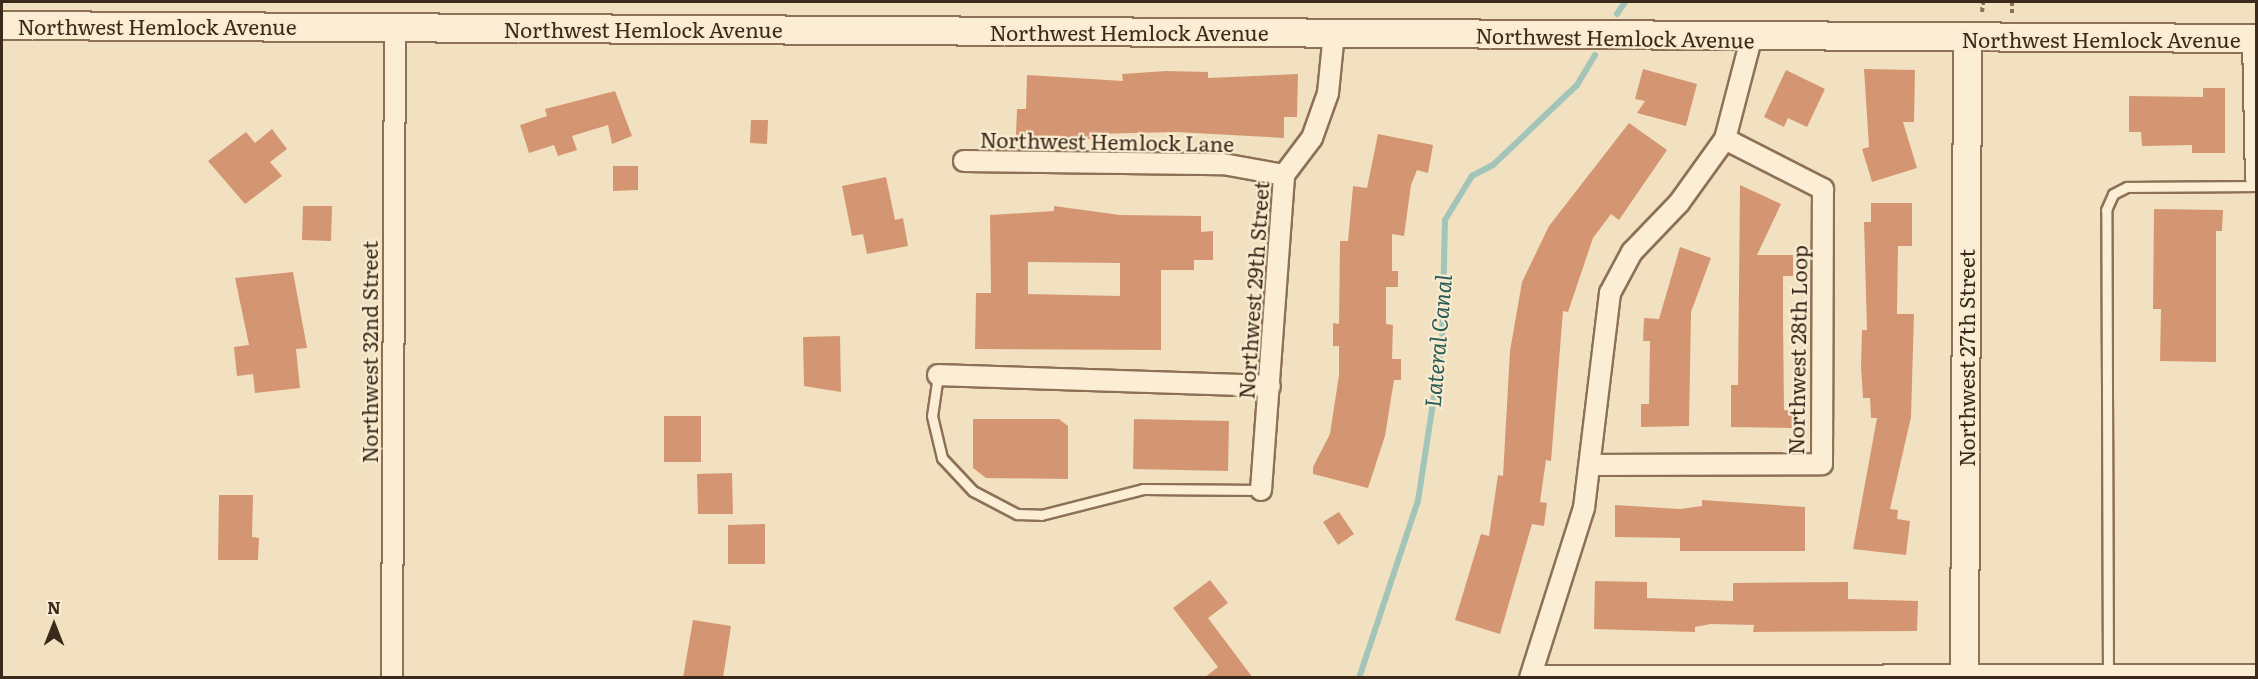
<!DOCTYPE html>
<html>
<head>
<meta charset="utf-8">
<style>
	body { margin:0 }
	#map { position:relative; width:2258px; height:679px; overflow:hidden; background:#f2e1c0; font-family:Literata,serif }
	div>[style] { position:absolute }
	.farmland>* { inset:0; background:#e9dcad }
	.stream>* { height:6px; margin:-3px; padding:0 3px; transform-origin:3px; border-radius:3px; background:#a3c4b9 }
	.building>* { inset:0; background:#d49672 }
	.path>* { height:4px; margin-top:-2px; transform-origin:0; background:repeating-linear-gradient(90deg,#8d7156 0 4.5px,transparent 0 7.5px) }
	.roads { filter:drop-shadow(2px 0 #8d7156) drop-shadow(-2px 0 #8d7156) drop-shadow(0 2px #8d7156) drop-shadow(0 -2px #8d7156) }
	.lane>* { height:9px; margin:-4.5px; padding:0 4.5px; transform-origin:4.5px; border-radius:4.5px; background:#fceed4 }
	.street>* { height:20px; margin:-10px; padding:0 10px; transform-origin:10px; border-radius:10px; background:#fceed4 }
	.secondary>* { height:27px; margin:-13.5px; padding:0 13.5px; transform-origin:13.5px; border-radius:13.5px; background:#fceed4 }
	span { translate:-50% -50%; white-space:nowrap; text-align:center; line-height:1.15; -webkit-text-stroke:4.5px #f9ebd0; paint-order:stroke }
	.street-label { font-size:21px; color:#3b2a1c }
	.water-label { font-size:22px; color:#2a5c57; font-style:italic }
	.frame { position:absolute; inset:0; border:3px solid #3b2a1c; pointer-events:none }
	.north { position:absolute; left:24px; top:595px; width:60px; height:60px; -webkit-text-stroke:4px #f9ebd0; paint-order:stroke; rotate:0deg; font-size:16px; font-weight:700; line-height:24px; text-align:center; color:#3b2a1c }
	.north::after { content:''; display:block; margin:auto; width:21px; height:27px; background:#3b2a1c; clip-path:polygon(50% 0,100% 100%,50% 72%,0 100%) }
</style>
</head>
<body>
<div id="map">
	<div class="farmland">
		<div style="clip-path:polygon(1477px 2px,1928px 2px,1928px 3px)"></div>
	</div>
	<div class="stream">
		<div style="left:1617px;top:14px;width:14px;rotate:-56deg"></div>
		<div style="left:1359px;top:678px;width:187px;rotate:-71.6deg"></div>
		<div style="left:1418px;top:501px;width:159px;rotate:-81.3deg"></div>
		<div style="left:1442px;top:344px;width:124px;rotate:-88.6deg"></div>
		<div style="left:1445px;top:220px;width:52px;rotate:-58.5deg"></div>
		<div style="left:1472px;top:176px;width:24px;rotate:-28deg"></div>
		<div style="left:1493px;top:165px;width:116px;rotate:-43.6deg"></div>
		<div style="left:1577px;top:85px;width:35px;rotate:-59deg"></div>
	</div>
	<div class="building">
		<div style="clip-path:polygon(1643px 69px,1697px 84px,1686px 126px,1637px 113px,1645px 101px,1635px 99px)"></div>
		<div style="clip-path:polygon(1864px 69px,1915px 70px,1914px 122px,1903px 122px,1917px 168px,1872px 182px,1862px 149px,1869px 147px)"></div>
		<div style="clip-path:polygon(1786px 70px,1825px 89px,1807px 127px,1788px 118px,1784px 127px,1764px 117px)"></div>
		<div style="clip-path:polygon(1166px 71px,1208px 72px,1208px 78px,1298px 74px,1297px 117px,1284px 117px,1284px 138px,1176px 132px,1093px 134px,1093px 139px,1016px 135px,1017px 109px,1026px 109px,1027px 75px,1123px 81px,1122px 74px)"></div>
		<div style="clip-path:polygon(2203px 88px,2225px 88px,2225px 153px,2192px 153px,2192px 145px,2142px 146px,2141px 132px,2129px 132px,2129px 96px,2203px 97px)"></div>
		<div style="clip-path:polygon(615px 91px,632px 136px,612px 144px,608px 125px,572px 136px,577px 150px,558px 156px,554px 145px,529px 153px,520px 125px,547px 116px,545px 109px)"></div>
		<div style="clip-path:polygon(751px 120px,768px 120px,767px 144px,750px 143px)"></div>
		<div style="clip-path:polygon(1629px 123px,1667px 150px,1619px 220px,1611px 214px,1593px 238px,1568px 312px,1563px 311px,1551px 461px,1546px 460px,1540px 502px,1547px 503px,1544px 526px,1532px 524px,1500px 634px,1455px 620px,1481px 534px,1489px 536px,1498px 475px,1503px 476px,1510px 351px,1522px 282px,1549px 226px)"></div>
		<div style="clip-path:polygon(272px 129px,287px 149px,270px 162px,282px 176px,245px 204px,208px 161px,246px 132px,255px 143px)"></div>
		<div style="clip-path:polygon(1378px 134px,1433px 145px,1428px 173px,1417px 170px,1411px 185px,1404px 236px,1392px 234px,1392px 271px,1398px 271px,1398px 287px,1386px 287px,1386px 324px,1393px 325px,1392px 359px,1401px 359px,1401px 380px,1394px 380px,1385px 436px,1368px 488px,1313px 474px,1313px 467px,1330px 434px,1339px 375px,1339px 346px,1333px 346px,1333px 323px,1339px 324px,1340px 241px,1348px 241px,1353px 186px,1367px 188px)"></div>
		<div style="clip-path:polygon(613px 166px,638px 166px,638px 190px,613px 191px)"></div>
		<div style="clip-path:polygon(886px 177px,895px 220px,903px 218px,908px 246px,867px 254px,863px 234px,852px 236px,842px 186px)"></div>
		<div style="clip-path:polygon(1740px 185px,1781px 204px,1757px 255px,1793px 255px,1793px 276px,1783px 276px,1783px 317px,1784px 410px,1792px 411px,1792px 428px,1731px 427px,1731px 385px,1738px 385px)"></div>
		<div style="clip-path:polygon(1871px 203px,1912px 203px,1912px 246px,1898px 246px,1897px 314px,1914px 314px,1911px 417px,1890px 509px,1898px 510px,1897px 519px,1910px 521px,1906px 555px,1853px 549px,1877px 418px,1871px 418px,1870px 398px,1863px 398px,1861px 367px,1862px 330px,1867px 330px,1864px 222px,1871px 222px)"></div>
		<div style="clip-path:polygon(303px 206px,332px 206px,331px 241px,302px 240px)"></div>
		<div style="clip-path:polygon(evenodd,1054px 206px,1120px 215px,1201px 216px,1201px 232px,1213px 231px,1213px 260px,1194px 260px,1194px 270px,1161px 270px,1161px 350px,975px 349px,976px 293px,991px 293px,990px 215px,1054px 211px,1054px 206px,1028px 262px,1120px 263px,1120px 296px,1028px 294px,1028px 262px)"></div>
		<div style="clip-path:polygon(2154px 209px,2223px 210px,2222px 231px,2216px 231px,2216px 362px,2160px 361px,2161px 309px,2153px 309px)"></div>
		<div style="clip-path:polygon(1680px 247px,1711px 258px,1691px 312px,1689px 426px,1641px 427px,1641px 404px,1649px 404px,1650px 341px,1643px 341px,1644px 318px,1659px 319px)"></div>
		<div style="clip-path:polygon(293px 272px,307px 348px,296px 349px,300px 388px,255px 393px,253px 374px,237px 376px,234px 347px,249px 345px,235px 278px)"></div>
		<div style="clip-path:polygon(840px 336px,841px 392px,804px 386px,803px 337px)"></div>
		<div style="clip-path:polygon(664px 416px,701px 416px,701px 462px,664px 462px)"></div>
		<div style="clip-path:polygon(973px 419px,1059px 419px,1068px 426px,1068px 479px,986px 478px,973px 468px)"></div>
		<div style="clip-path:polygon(1134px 419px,1229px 421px,1228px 471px,1133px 469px)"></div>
		<div style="clip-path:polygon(732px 473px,733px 514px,698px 514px,697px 474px)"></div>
		<div style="clip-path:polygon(219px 495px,253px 495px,252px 537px,259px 538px,258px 560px,218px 560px)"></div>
		<div style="clip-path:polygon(1702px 500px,1805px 507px,1805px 551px,1680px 551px,1680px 538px,1615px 537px,1615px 505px,1680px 509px,1702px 506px)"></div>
		<div style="clip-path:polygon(1339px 512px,1354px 534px,1338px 545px,1323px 522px)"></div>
		<div style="clip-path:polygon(765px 524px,765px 564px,728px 564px,728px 525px)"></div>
		<div style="clip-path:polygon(1210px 580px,1228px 603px,1208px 618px,1253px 678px,1204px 678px,1218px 667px,1173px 608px)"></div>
		<div style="clip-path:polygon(1595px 581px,1647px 582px,1647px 598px,1733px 601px,1733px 583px,1848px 582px,1848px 599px,1918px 601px,1917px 631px,1753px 632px,1754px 625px,1711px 624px,1695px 627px,1695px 632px,1594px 629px)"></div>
		<div style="clip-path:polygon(693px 620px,731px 626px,723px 678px,683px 678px)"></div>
	</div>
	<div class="path">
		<div style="left:2012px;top:2px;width:11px;rotate:90deg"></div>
		<div style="left:1982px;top:12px;width:10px;rotate:-84deg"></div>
	</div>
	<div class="roads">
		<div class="lane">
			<div style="left:938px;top:375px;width:41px;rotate:98.3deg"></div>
			<div style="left:932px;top:416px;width:43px;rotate:76.6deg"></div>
			<div style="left:942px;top:458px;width:45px;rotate:46.8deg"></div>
			<div style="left:973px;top:491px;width:50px;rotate:27.6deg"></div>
			<div style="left:1017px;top:514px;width:24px;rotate:2deg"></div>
			<div style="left:1041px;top:515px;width:105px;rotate:-14.3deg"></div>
			<div style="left:1143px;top:489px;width:118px;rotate:0.5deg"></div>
			<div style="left:2108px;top:675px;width:465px;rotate:-90.2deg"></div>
			<div style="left:2106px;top:210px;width:17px;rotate:-66deg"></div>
			<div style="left:2113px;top:194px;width:16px;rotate:-27deg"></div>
			<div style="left:2127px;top:187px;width:129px;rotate:-0.4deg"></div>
		</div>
		<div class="street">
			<div style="left:2253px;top:38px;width:141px;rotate:88.8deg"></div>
			<div style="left:964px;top:161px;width:259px;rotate:0.7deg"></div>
			<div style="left:1223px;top:164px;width:62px;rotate:10.2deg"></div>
			<div style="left:938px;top:375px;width:332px;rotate:1.9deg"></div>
			<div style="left:1591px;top:465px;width:231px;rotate:-0.2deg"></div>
			<div style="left:1822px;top:464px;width:275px;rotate:-89.8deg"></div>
			<div style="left:1823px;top:189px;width:110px;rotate:-153deg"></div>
			<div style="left:1261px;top:490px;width:316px;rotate:-85.8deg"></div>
			<div style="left:1284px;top:175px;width:46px;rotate:-52.9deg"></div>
			<div style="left:1312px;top:138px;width:48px;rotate:-70.4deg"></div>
			<div style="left:1328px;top:93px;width:60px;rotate:-84.3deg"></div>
			<div style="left:1531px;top:676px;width:725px;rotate:-0.08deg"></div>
			<div style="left:392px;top:678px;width:651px;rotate:-89.74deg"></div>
			<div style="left:1530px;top:678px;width:178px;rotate:-72.4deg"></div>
			<div style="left:1584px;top:508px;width:217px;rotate:-83.1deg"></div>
			<div style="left:1610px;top:293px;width:47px;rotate:-61.8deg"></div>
			<div style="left:1632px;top:252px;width:68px;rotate:-46.2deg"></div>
			<div style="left:1679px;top:203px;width:79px;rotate:-54.3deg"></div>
			<div style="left:1725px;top:139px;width:103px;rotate:-75.4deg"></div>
		</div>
		<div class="secondary">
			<div style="left:2px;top:25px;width:2254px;rotate:0.33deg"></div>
			<div style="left:1964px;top:678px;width:639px;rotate:-89.73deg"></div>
		</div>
	</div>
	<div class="street-label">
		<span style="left:157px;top:26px">Northwest Hemlock Avenue</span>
		<span style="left:643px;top:29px">Northwest Hemlock Avenue</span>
		<span style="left:1129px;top:32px">Northwest Hemlock Avenue</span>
		<span style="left:1615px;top:37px;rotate:1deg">Northwest Hemlock Avenue</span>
		<span style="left:2101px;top:39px">Northwest Hemlock Avenue</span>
		<span style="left:1107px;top:141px;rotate:1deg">Northwest Hemlock Lane</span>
		<span style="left:1253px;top:290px;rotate:-86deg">Northwest 29th Street</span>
		<span style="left:1797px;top:350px;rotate:-89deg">Northwest 28th Loop</span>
		<span style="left:369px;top:352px;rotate:-90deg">Northwest 32nd Street</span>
		<span style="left:1966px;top:358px;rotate:-90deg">Northwest 27th Street</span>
	</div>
	<div class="water-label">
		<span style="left:1437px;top:341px;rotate:-85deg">Lateral Canal</span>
	</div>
	<div class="frame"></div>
	<div class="north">N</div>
</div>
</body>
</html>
